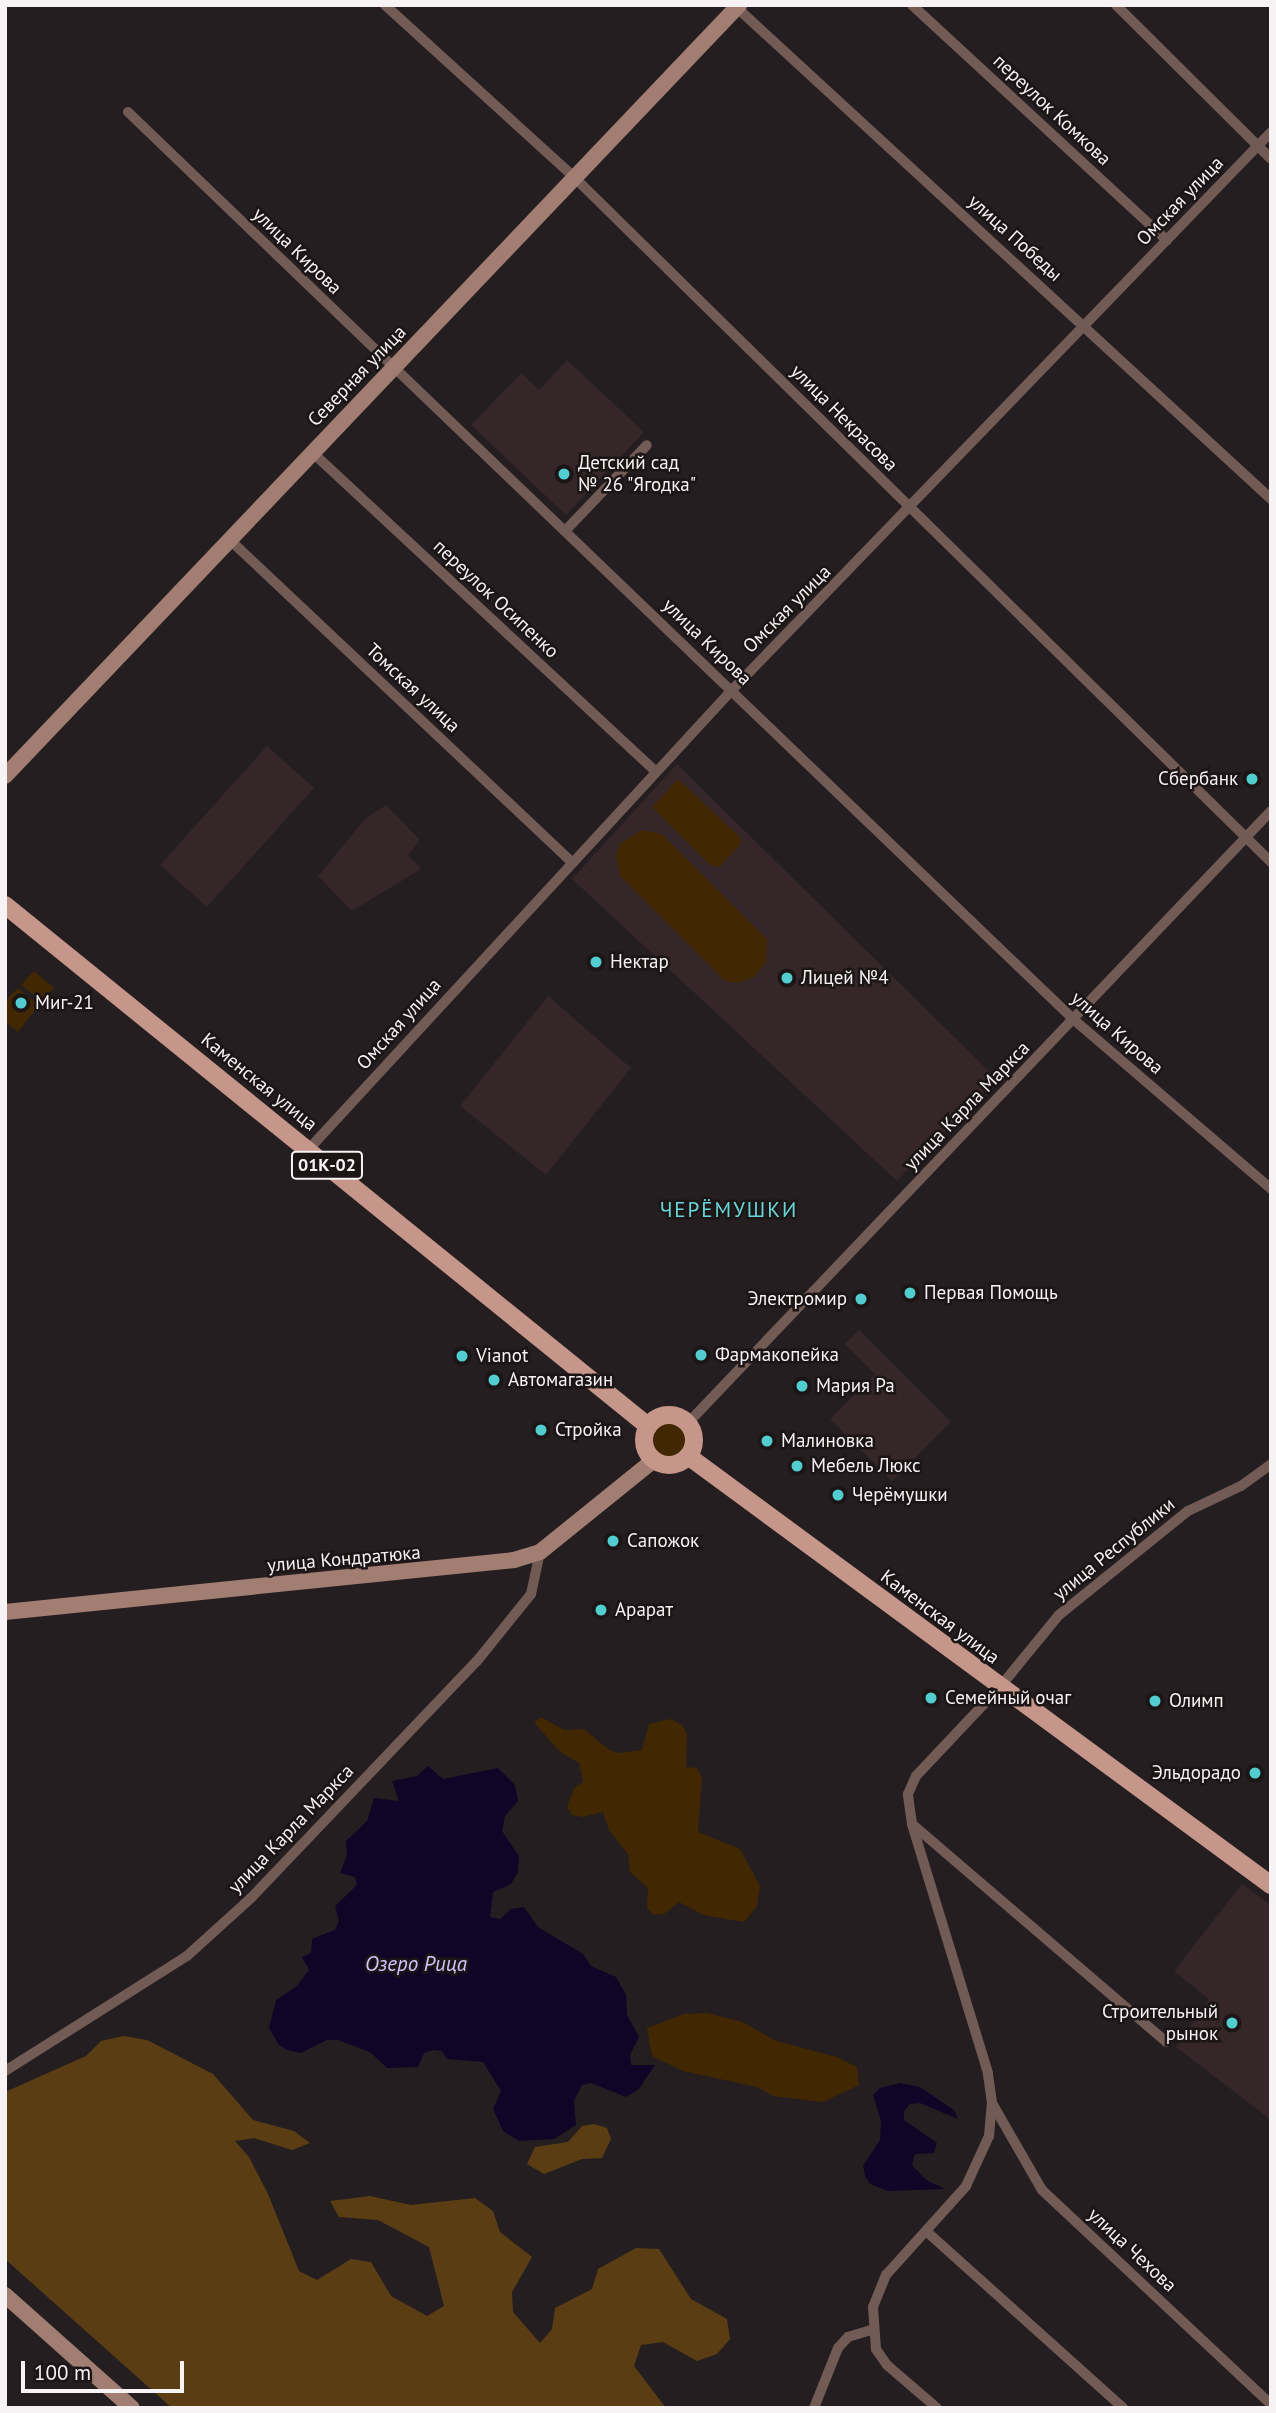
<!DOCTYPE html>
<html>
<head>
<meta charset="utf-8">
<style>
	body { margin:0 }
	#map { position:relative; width:1276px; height:2413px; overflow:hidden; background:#251e20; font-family:"PT Sans",sans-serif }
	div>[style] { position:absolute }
	.built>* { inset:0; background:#342629 }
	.green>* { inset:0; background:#412702 }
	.round { border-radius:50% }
	.forest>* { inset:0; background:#5b3d14 }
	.water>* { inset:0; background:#120427 }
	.street>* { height:10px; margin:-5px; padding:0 5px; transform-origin:5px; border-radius:5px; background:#725b55 }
	.secondary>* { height:16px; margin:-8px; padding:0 8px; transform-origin:8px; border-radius:8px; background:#a17d72 }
	.primary>* { height:18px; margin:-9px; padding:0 9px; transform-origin:9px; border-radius:9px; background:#c59689 }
	.primary>.ring { margin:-9px; padding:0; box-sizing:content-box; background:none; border:18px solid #c59689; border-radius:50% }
	.dots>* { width:19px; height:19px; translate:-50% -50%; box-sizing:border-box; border:4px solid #1c1516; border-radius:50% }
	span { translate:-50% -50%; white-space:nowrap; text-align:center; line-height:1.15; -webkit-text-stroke:5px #1c1516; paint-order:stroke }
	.shield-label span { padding:2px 5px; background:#1c1516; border:2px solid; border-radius:5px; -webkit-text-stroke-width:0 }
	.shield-label { font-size:18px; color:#f7f2f3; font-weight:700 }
	.street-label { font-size:19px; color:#f7f2f3 }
	.poi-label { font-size:19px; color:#f7f2f3 }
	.left { translate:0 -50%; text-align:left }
	.right { translate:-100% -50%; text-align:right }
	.neighbourhood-label { font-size:21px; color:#68d5d7; letter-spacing:2px }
	.water-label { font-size:21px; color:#d2c3fc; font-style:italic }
	.frame { position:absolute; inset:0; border:7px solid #f7f2f3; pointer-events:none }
	.scale { position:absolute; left:21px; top:2361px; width:163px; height:32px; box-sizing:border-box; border:4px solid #f7f2f3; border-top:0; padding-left:9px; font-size:21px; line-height:24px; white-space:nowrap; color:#f7f2f3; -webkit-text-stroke:5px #1c1516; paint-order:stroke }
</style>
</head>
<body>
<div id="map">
	<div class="built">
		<div style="clip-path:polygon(567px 360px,644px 432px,566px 515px,471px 425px,521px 373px,539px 390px)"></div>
		<div style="clip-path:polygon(267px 746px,314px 788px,207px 907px,160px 865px)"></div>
		<div style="clip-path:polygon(677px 764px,996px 1078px,897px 1181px,572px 879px)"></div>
		<div style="clip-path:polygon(386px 805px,420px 840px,408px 855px,421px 869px,352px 911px,318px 876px,365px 819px)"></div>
		<div style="clip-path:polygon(548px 996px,631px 1068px,546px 1175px,460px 1106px)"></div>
		<div style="clip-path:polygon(859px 1330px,951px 1422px,892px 1481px,830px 1419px,875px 1374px,845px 1344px)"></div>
		<div style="clip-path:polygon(1242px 1884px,1271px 1905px,1271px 2120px,1176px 2047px,1209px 1999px,1174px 1971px)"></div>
	</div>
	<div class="green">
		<div style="clip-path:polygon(678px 779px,741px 838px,740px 845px,719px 867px,710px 865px,652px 807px)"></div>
		<div style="clip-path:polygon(642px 830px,662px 834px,767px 939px,766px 962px,754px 977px,737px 983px,725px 981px,620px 876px,616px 857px,620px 844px)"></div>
		<div style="clip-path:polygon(34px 971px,54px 988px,42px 1002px,21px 985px)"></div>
		<div style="clip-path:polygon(18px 988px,39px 1005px,18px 1032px,5px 1022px,5px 1001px)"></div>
		<div class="round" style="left:647px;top:1418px;width:44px;height:44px"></div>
		<div style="clip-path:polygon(541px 1717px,564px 1730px,584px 1729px,609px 1750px,619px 1753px,642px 1750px,649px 1724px,671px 1719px,682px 1725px,687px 1734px,686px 1767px,697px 1768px,702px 1778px,698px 1832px,740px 1849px,760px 1886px,757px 1906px,744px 1922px,704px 1915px,679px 1902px,664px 1914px,654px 1915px,647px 1908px,648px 1888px,630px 1872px,628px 1854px,609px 1830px,603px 1812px,583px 1817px,572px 1815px,567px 1807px,574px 1788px,583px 1782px,579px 1763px,559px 1751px,534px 1722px)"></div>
		<div style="clip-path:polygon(707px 2013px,743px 2022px,776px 2041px,837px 2057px,857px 2067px,859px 2085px,823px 2102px,773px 2096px,757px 2087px,683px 2071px,652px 2056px,647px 2028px,684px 2014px)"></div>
	</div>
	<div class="forest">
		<div style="clip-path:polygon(124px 2036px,147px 2040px,213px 2074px,253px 2120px,294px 2131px,310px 2143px,292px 2150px,254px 2138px,235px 2141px,249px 2157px,268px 2194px,299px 2271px,317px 2280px,351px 2259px,371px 2262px,391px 2296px,427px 2316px,444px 2306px,429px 2247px,378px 2220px,339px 2217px,330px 2201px,370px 2196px,411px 2205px,475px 2198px,493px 2211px,500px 2232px,532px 2257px,512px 2292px,513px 2312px,540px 2343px,552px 2329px,555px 2308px,592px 2289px,598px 2269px,636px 2248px,659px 2249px,691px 2299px,727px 2319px,730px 2339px,717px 2354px,697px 2361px,663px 2342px,641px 2345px,634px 2366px,666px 2408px,172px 2408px,5px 2259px,5px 2092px,86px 2056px,101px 2041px)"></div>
		<div style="clip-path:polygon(594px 2124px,607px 2128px,611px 2139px,602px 2158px,582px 2159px,544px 2174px,527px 2164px,535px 2147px,568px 2142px,582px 2126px)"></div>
	</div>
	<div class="water">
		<div style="clip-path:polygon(428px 1766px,443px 1779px,498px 1768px,515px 1785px,518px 1801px,505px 1816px,502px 1831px,519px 1856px,518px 1872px,511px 1884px,493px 1892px,490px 1917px,500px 1919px,511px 1909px,524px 1907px,538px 1927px,583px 1954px,591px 1966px,616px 1977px,626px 1995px,627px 2015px,639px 2037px,630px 2055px,631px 2065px,655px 2065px,638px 2090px,626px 2097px,591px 2083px,582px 2085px,574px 2101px,576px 2125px,554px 2139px,519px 2141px,503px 2131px,493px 2109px,501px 2091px,483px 2062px,447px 2059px,442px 2051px,433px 2050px,424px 2053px,418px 2067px,387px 2068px,370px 2052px,338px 2040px,327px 2040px,301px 2053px,287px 2050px,279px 2045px,269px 2028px,276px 2000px,297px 1986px,309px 1970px,302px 1957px,311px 1953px,312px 1939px,335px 1930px,339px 1921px,335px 1906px,357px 1885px,355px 1877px,340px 1873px,347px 1855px,346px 1841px,367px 1821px,374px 1798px,399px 1801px,392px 1781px,417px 1776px)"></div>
		<div style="clip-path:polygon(900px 2083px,920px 2087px,954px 2110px,958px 2119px,920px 2103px,910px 2104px,904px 2111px,904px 2120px,937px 2143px,934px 2153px,915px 2154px,912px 2165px,926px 2180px,945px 2189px,888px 2191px,870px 2184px,865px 2176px,863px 2166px,880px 2140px,881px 2121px,873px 2095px,880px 2088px)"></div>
	</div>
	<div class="street">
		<div style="left:385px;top:5px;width:257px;rotate:42.3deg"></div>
		<div style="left:575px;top:178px;width:976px;rotate:44.5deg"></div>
		<div style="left:734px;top:5px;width:730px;rotate:42.61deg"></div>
		<div style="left:912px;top:5px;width:347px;rotate:42.7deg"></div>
		<div style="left:1116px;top:5px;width:218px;rotate:44.8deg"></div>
		<div style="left:128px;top:112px;width:1310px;rotate:43.82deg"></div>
		<div style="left:1073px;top:1019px;width:261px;rotate:40.6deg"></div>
		<div style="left:313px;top:453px;width:467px;rotate:42.9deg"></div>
		<div style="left:566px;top:530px;width:117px;rotate:-46.4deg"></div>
		<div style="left:230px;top:540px;width:470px;rotate:43.3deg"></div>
		<div style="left:308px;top:1150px;width:626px;rotate:-47.33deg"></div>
		<div style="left:732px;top:690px;width:776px;rotate:-45.99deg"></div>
		<div style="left:687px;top:1424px;width:847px;rotate:-46.39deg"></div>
		<div style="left:912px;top:1824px;width:335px;rotate:40.6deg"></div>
		<div style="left:5px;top:2071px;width:215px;rotate:-32.3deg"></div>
		<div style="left:187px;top:1956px;width:86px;rotate:-42.2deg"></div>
		<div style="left:251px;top:1898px;width:327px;rotate:-46.4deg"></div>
		<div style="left:477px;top:1661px;width:86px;rotate:-51.1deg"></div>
		<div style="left:531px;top:1594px;width:43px;rotate:-77.9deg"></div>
		<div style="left:992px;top:2103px;width:100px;rotate:60.1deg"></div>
		<div style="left:1042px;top:2190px;width:313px;rotate:43.1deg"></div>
		<div style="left:926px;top:2231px;width:265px;rotate:41.9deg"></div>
		<div style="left:814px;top:2408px;width:65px;rotate:-68.2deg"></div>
		<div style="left:838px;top:2348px;width:15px;rotate:-48deg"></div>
		<div style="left:848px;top:2337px;width:24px;rotate:-17deg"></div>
		<div style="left:937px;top:2408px;width:66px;rotate:-139.3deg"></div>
		<div style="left:887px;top:2365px;width:19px;rotate:-125deg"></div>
		<div style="left:876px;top:2349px;width:42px;rotate:-94.1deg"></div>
		<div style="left:873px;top:2307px;width:35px;rotate:-68deg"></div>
		<div style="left:886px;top:2275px;width:120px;rotate:-48deg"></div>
		<div style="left:966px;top:2186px;width:55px;rotate:-65.3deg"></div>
		<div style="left:989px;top:2136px;width:33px;rotate:-85deg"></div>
		<div style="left:992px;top:2103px;width:30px;rotate:-98deg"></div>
		<div style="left:988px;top:2073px;width:260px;rotate:-107deg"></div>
		<div style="left:912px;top:1824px;width:30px;rotate:-98deg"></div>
		<div style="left:908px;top:1794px;width:20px;rotate:-66deg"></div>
		<div style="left:916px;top:1776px;width:122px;rotate:-46.7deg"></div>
		<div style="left:1000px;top:1687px;width:93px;rotate:-50.7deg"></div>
		<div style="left:1059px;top:1615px;width:166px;rotate:-38.9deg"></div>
		<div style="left:1188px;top:1511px;width:59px;rotate:-25.3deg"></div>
		<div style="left:1241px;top:1486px;width:37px;rotate:-36deg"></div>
	</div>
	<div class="secondary">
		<div style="left:5px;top:776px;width:1065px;rotate:-46.41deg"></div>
		<div style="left:5px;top:1612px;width:512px;rotate:-5.83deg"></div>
		<div style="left:514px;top:1560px;width:27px;rotate:-17deg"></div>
		<div style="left:540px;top:1552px;width:146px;rotate:-38.9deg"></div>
		<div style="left:5px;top:2295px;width:170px;rotate:41.7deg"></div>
	</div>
	<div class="primary">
		<div style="left:5px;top:905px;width:828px;rotate:39.02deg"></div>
		<div class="ring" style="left:644px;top:1415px;width:32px;height:32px"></div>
		<div style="left:688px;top:1456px;width:724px;rotate:36.35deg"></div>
	</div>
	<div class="dots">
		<div style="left:564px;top:474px;background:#52cdcf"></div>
		<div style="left:1252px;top:779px;background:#52cdcf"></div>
		<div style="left:596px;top:962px;background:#52cdcf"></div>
		<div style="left:787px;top:978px;background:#52cdcf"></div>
		<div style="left:21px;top:1003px;background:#52cdcf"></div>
		<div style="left:910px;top:1293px;background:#52cdcf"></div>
		<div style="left:861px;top:1299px;background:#52cdcf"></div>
		<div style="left:701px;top:1355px;background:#52cdcf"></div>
		<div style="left:462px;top:1356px;background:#52cdcf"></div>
		<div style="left:494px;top:1380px;background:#52cdcf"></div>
		<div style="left:802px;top:1386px;background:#52cdcf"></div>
		<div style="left:541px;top:1430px;background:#52cdcf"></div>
		<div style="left:767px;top:1441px;background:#52cdcf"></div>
		<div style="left:797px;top:1466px;background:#52cdcf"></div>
		<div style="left:838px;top:1495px;background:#52cdcf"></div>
		<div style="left:613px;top:1541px;background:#52cdcf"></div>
		<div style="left:601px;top:1610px;background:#52cdcf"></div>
		<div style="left:931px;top:1698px;background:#52cdcf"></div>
		<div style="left:1155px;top:1701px;background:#52cdcf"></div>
		<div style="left:1255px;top:1773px;background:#52cdcf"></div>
		<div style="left:1232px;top:2023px;background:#52cdcf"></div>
	</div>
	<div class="shield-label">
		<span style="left:327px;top:1165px">01К-02</span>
	</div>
	<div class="street-label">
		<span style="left:1052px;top:110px;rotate:43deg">переулок Комкова</span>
		<span style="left:1180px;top:201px;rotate:-46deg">Омская улица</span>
		<span style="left:1015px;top:238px;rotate:42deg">улица Победы</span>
		<span style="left:297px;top:251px;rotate:44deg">улица Кирова</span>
		<span style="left:357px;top:376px;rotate:-46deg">Северная улица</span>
		<span style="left:844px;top:418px;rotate:45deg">улица Некрасова</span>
		<span style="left:496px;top:599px;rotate:43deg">переулок Осипенко</span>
		<span style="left:787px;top:609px;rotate:-45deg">Омская улица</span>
		<span style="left:707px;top:642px;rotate:44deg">улица Кирова</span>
		<span style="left:413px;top:688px;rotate:43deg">Томская улица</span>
		<span style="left:399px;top:1024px;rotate:-48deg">Омская улица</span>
		<span style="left:1117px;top:1033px;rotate:41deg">улица Кирова</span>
		<span style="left:259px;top:1082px;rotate:39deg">Каменская улица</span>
		<span style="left:967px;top:1106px;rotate:-46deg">улица Карла Маркса</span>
		<span style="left:1114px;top:1549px;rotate:-39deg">улица Республики</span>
		<span style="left:344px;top:1559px;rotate:-5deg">улица Кондратюка</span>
		<span style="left:940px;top:1617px;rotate:37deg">Каменская улица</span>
		<span style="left:291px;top:1829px;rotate:-46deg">улица Карла Маркса</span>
		<span style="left:1132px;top:2250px;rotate:43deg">улица Чехова</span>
	</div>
	<div class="poi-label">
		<span class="left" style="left:578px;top:474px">Детский сад<br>№ 26 "Ягодка"</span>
		<span class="right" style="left:1238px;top:779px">Сбербанк</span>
		<span class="left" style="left:610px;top:962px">Нектар</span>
		<span class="left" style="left:801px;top:978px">Лицей №4</span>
		<span class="left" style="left:35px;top:1003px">Миг-21</span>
		<span class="left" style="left:924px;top:1293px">Первая Помощь</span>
		<span class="right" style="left:847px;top:1299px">Электромир</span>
		<span class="left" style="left:715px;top:1355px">Фармакопейка</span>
		<span class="left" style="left:476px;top:1356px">Vianot</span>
		<span class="left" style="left:508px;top:1380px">Автомагазин</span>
		<span class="left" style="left:816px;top:1386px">Мария Ра</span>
		<span class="left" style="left:555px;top:1430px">Стройка</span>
		<span class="left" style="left:781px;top:1441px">Малиновка</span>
		<span class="left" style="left:811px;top:1466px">Мебель Люкс</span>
		<span class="left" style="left:852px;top:1495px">Черёмушки</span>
		<span class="left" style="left:627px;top:1541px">Сапожок</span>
		<span class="left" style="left:615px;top:1610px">Арарат</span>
		<span class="left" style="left:945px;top:1698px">Семейный очаг</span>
		<span class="left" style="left:1169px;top:1701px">Олимп</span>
		<span class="right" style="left:1241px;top:1773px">Эльдорадо</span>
		<span class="right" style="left:1218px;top:2023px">Строительный<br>рынок</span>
	</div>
	<div class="neighbourhood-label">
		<span style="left:729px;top:1210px">ЧЕРЁМУШКИ</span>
	</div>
	<div class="water-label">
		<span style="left:416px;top:1964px">Озеро Рица</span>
	</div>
	<div class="frame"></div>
	<div class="scale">100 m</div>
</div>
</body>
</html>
